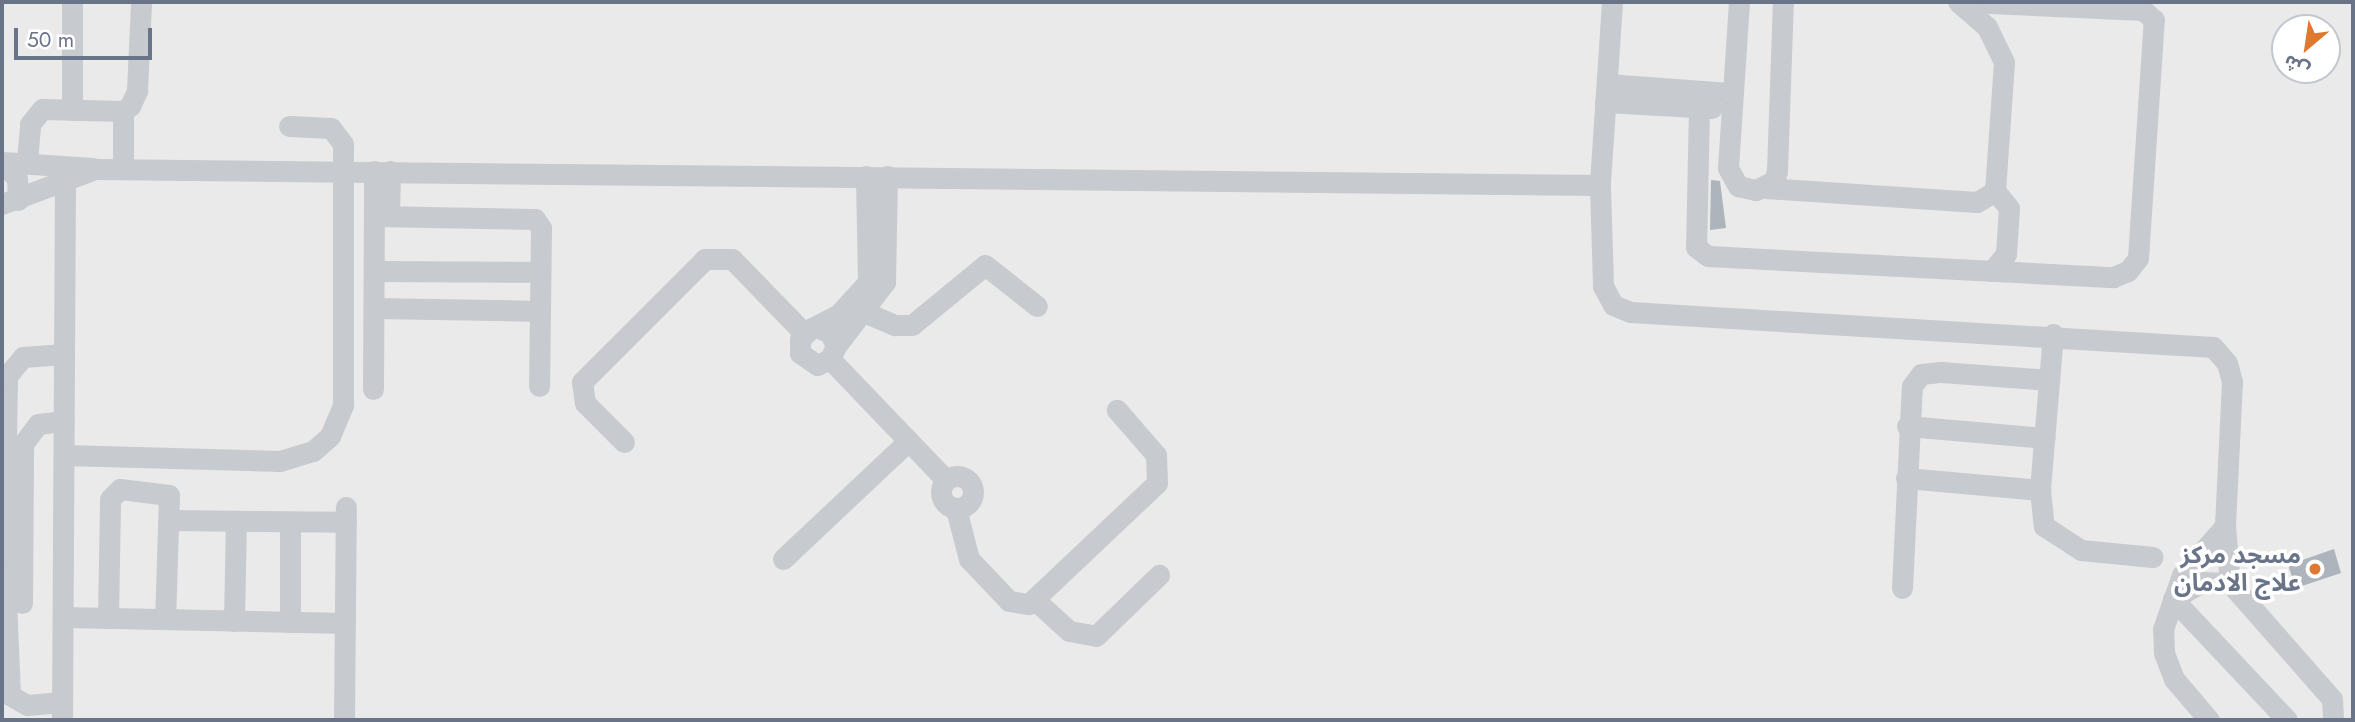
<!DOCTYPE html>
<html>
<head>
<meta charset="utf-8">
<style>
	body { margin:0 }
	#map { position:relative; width:2355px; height:722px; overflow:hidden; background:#f9f9f7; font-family:Jost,"Noto Sans Arabic",sans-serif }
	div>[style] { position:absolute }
	.built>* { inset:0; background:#eaeaea }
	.building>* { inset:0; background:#aeb4bc }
	.minor>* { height:21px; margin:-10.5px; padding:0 10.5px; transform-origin:10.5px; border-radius:10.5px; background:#c7cace }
	.minor>.ring { margin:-10.5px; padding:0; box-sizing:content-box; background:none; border:21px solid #c7cace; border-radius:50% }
	.dots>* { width:19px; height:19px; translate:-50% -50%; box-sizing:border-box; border:4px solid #fff; border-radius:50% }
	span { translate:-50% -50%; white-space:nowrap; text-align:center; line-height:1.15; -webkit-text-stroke:7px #fff; paint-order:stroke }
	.poi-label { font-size:24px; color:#697488; font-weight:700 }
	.right { translate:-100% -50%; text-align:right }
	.frame { position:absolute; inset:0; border:4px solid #697488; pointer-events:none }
	.north { position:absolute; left:2271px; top:14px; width:70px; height:70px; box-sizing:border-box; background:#fff; border:2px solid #c3c7cf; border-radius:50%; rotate:209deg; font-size:19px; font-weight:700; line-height:28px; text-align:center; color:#697488 }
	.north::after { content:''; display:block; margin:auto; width:24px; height:32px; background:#e07930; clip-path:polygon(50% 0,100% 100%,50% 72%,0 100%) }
	.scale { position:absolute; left:14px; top:28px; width:138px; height:32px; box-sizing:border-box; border:4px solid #697488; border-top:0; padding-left:9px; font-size:21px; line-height:24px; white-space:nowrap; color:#697488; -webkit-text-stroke:5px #fff; paint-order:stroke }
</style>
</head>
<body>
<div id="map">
	<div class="built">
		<div style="clip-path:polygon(evenodd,2px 2px,2353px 2px,2353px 720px,2px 720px,2px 2px,2285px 28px,2327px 28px,2327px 70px,2285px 70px,2285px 28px)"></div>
	</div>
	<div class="building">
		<div style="clip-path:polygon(1711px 180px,1720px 181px,1726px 228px,1710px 230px)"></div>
		<div style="clip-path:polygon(2334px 549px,2341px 573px,2296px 588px,2288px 565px)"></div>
	</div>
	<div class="minor">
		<div style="left:72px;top:2px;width:108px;rotate:90deg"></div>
		<div style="left:1612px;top:2px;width:183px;rotate:93.8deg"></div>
		<div style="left:1600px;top:185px;width:101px;rotate:88.3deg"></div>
		<div style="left:1603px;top:286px;width:21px;rotate:62deg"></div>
		<div style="left:1613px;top:305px;width:18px;rotate:22deg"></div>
		<div style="left:1630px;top:312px;width:584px;rotate:3.44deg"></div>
		<div style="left:2213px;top:347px;width:21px;rotate:49deg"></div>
		<div style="left:2227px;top:363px;width:20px;rotate:75deg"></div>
		<div style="left:2232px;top:382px;width:144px;rotate:92.8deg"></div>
		<div style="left:2225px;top:526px;width:57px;rotate:85deg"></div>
		<div style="left:2230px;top:583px;width:154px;rotate:48.7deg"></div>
		<div style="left:2332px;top:699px;width:21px;rotate:87deg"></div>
		<div style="left:1739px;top:2px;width:166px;rotate:93.8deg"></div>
		<div style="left:1728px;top:168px;width:21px;rotate:61deg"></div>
		<div style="left:1738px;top:186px;width:18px;rotate:13deg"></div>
		<div style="left:1756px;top:190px;width:20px;rotate:-27deg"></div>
		<div style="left:1774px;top:181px;width:10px;rotate:-73deg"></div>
		<div style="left:1777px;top:171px;width:169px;rotate:-88deg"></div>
		<div style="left:1607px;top:84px;width:123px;rotate:4.2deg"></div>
		<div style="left:1605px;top:102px;width:107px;rotate:3.2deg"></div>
		<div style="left:1699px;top:107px;width:140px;rotate:91.2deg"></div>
		<div style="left:1696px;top:247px;width:15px;rotate:37deg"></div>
		<div style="left:1708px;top:256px;width:406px;rotate:3deg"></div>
		<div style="left:2113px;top:277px;width:16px;rotate:-22deg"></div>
		<div style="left:2128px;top:271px;width:16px;rotate:-52deg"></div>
		<div style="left:2138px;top:258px;width:239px;rotate:-86.2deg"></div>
		<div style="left:2154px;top:20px;width:15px;rotate:-138deg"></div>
		<div style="left:2143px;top:10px;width:174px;rotate:-177.4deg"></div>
		<div style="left:123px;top:111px;width:58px;rotate:90deg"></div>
		<div style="left:27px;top:161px;width:37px;rotate:-85deg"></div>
		<div style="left:30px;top:124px;width:19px;rotate:-51deg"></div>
		<div style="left:42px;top:109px;width:81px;rotate:1.4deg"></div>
		<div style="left:123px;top:111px;width:9px;rotate:-36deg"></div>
		<div style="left:130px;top:106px;width:17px;rotate:-65deg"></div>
		<div style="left:137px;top:91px;width:89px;rotate:-87.4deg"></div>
		<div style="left:2px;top:162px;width:91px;rotate:3.8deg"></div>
		<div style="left:2px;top:163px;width:21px;rotate:45deg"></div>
		<div style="left:17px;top:178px;width:22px;rotate:87deg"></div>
		<div style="left:1765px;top:188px;width:212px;rotate:3.8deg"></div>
		<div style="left:1977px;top:202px;width:21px;rotate:-31deg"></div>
		<div style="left:1995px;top:191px;width:129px;rotate:-86deg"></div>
		<div style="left:2004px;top:62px;width:39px;rotate:-116deg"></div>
		<div style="left:1987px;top:27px;width:38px;rotate:-139deg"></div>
		<div style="left:2px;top:204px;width:99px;rotate:-20.6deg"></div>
		<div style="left:95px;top:169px;width:1505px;rotate:0.61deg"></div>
		<div style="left:374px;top:216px;width:161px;rotate:1.1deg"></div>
		<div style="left:535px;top:219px;width:11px;rotate:56deg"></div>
		<div style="left:541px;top:228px;width:158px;rotate:90.7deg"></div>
		<div style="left:389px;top:216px;width:45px;rotate:-88.7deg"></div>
		<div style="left:374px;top:271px;width:166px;rotate:0.3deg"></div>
		<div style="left:1992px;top:271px;width:22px;rotate:-51deg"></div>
		<div style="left:2006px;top:254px;width:46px;rotate:-86.3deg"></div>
		<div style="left:2009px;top:208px;width:22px;rotate:-129deg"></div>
		<div style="left:374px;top:308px;width:166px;rotate:1deg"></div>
		<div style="left:864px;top:312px;width:34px;rotate:23deg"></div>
		<div style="left:895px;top:325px;width:17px"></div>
		<div style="left:912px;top:325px;width:94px;rotate:-39.4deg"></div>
		<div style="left:985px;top:265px;width:66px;rotate:38.3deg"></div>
		<div style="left:817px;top:327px;width:14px;rotate:25deg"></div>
		<div style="left:830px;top:333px;width:14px;rotate:65deg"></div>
		<div style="left:836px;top:346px;width:14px;rotate:115deg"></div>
		<div style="left:830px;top:359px;width:14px;rotate:155deg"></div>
		<div style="left:817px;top:365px;width:21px;rotate:-145deg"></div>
		<div style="left:800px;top:353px;width:14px;rotate:-90deg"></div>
		<div style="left:800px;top:339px;width:14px;rotate:-45deg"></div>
		<div style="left:810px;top:329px;width:31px;rotate:-27deg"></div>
		<div style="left:838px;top:315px;width:45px;rotate:-47.7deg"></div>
		<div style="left:868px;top:282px;width:106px;rotate:-91.1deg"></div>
		<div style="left:2053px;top:334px;width:157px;rotate:94.8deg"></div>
		<div style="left:2040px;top:490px;width:36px;rotate:84deg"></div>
		<div style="left:2044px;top:526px;width:44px;rotate:33deg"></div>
		<div style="left:2081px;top:550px;width:72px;rotate:5.6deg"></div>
		<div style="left:836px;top:346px;width:81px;rotate:-52.6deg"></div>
		<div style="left:885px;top:282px;width:106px;rotate:-88.9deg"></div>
		<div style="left:830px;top:359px;width:168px;rotate:46.2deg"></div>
		<div style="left:373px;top:389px;width:218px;rotate:-89.7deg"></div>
		<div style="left:1907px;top:426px;width:138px;rotate:5deg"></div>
		<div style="left:624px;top:442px;width:55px;rotate:-135deg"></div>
		<div style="left:585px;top:403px;width:21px;rotate:-98deg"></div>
		<div style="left:582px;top:382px;width:174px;rotate:-45deg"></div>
		<div style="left:705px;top:259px;width:27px"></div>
		<div style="left:732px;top:259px;width:103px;rotate:45.8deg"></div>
		<div style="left:64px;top:455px;width:216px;rotate:1.6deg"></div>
		<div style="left:280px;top:461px;width:34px;rotate:-17deg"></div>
		<div style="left:313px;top:451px;width:23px;rotate:-41deg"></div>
		<div style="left:330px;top:436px;width:34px;rotate:-67deg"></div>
		<div style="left:343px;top:405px;width:261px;rotate:-90deg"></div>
		<div style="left:343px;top:144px;width:20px;rotate:-127deg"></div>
		<div style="left:331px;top:128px;width:42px;rotate:-177.3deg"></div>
		<div class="ring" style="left:941px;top:476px;width:11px;height:11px"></div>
		<div style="left:1906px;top:478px;width:135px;rotate:5.1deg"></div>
		<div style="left:956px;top:509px;width:52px;rotate:75.4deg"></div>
		<div style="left:969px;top:559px;width:58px;rotate:46.4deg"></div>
		<div style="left:1009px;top:601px;width:20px;rotate:9deg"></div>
		<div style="left:1029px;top:604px;width:176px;rotate:-43.4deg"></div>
		<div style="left:1157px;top:483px;width:28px;rotate:-92deg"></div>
		<div style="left:1156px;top:455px;width:60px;rotate:-130.9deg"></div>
		<div style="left:169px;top:520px;width:177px;rotate:0.6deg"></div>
		<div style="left:783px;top:559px;width:172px;rotate:-43.3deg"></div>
		<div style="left:1902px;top:588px;width:202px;rotate:-87.2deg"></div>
		<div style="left:1912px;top:386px;width:15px;rotate:-53deg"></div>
		<div style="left:1921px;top:374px;width:20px;rotate:-6deg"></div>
		<div style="left:1941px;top:372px;width:108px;rotate:4.2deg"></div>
		<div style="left:2173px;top:599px;width:166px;rotate:46.7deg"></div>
		<div style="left:2173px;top:599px;width:34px;rotate:-30deg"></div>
		<div style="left:2202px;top:582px;width:28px;rotate:2deg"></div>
		<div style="left:1035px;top:600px;width:46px;rotate:42.4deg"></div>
		<div style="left:1069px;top:631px;width:27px;rotate:10deg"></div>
		<div style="left:1096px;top:636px;width:88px;rotate:-44.1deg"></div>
		<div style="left:22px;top:603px;width:159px;rotate:-89.6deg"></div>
		<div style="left:23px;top:444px;width:25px;rotate:-53deg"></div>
		<div style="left:38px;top:424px;width:26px;rotate:-7deg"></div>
		<div style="left:63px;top:617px;width:282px;rotate:1.2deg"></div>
		<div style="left:108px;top:618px;width:119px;rotate:-89deg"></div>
		<div style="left:110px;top:499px;width:14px;rotate:-45deg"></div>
		<div style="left:120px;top:489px;width:49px;rotate:7deg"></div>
		<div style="left:169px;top:495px;width:124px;rotate:91.8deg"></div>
		<div style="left:234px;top:621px;width:100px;rotate:-88.9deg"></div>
		<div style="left:290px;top:622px;width:100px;rotate:-90deg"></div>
		<div style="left:62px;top:702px;width:35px;rotate:175deg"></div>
		<div style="left:27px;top:705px;width:20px;rotate:-150deg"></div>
		<div style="left:10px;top:695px;width:143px;rotate:-92.4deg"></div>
		<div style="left:4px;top:552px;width:176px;rotate:-89deg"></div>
		<div style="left:7px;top:376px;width:25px;rotate:-50deg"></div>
		<div style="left:23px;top:357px;width:41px;rotate:-4.2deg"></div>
		<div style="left:62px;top:720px;width:540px;rotate:-89.68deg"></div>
		<div style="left:344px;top:720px;width:213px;rotate:-89.5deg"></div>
		<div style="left:2209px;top:720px;width:54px;rotate:-130.5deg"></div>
		<div style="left:2174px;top:679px;width:28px;rotate:-111deg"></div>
		<div style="left:2164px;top:653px;width:24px;rotate:-92deg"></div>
		<div style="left:2163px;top:629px;width:57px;rotate:-70.6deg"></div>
		<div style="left:2182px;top:575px;width:65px;rotate:-48.7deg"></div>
	</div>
	<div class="dots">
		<div style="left:2315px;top:569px;background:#e07930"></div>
	</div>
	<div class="poi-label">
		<span class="right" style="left:2301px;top:569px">مسجد مركز<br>علاج الادمان</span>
	</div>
	<div class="frame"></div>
	<div class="north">ش</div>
	<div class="scale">50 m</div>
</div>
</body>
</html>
